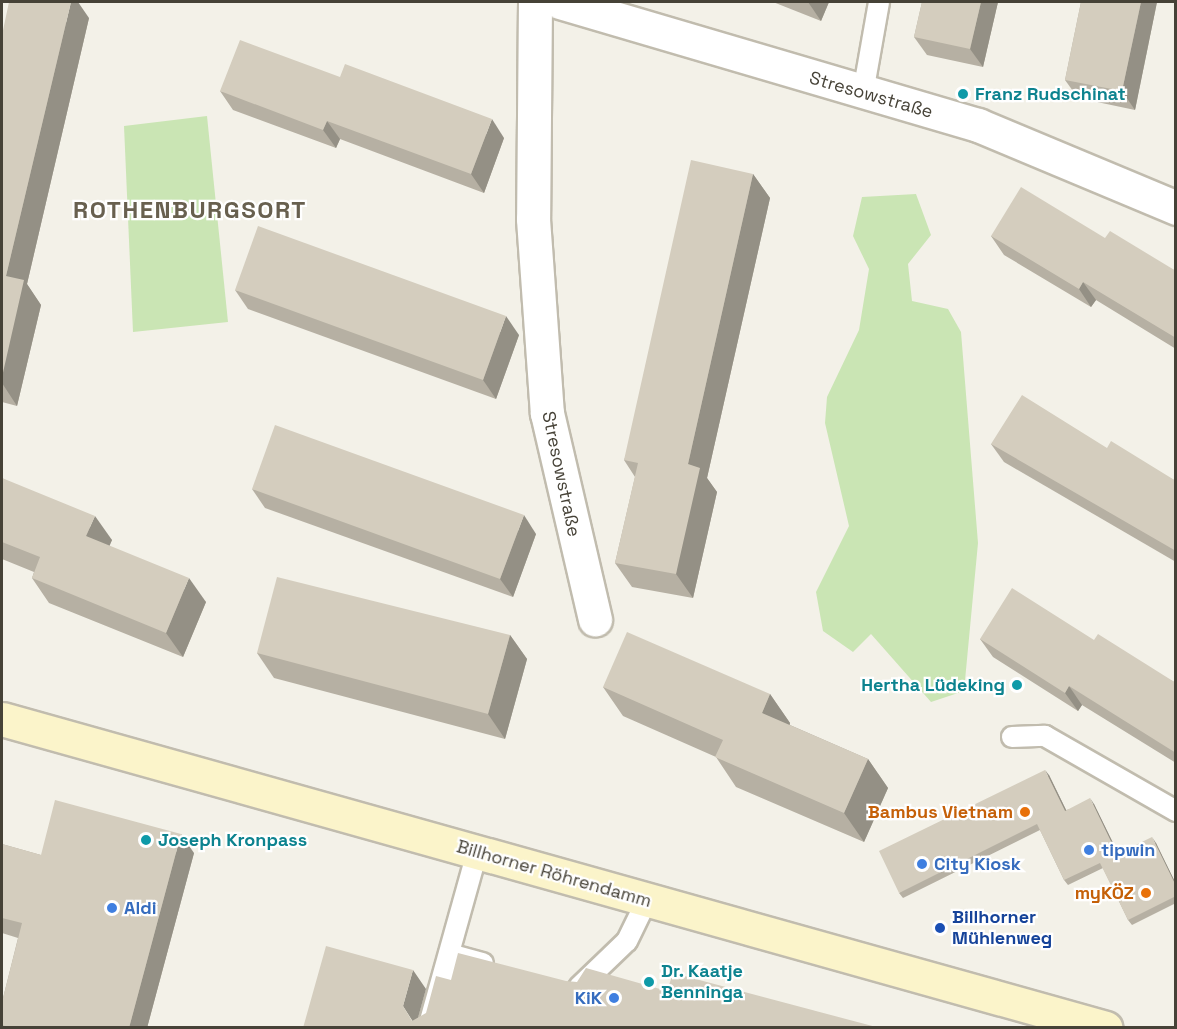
<!DOCTYPE html>
<html>
<head>
<meta charset="utf-8">
<style>
	body { margin:0 }
	#map { position:relative; width:1177px; height:1029px; overflow:hidden; background:#f3f1e8; font-family:"Space Grotesk",sans-serif }
	div>[style] { position:absolute }
	.green>* { inset:0; background:#cae5b4 }
	.roads { filter:drop-shadow(2px 0 #c1bcae) drop-shadow(-2px 0 #c1bcae) drop-shadow(0 2px #c1bcae) drop-shadow(0 -2px #c1bcae) }
	.lane>* { height:20px; margin:-10px; padding:0 10px; transform-origin:10px; border-radius:10px; background:#fff }
	.street>* { height:33px; margin:-16.5px; padding:0 16.5px; transform-origin:16.5px; border-radius:16.5px; background:#fff }
	.secondary>* { height:33px; margin:-16.5px; padding:0 16.5px; transform-origin:16.5px; border-radius:16.5px; background:#fbf4ca }
	.wall>* { inset:0; background:#b6b0a3 }
	.shaded-wall>* { inset:0; background:#949085 }
	.building>* { inset:0; background:#d4cdbe }
	.dots>* { width:16px; height:16px; translate:-50% -50%; box-sizing:border-box; border:3px solid #fff; border-radius:50% }
	span { translate:-50% -50%; white-space:nowrap; text-align:center; line-height:1.15; -webkit-text-stroke:4.5px #fff; paint-order:stroke }
	.culture-label { font-size:18px; color:#0d838f; font-weight:700 }
	.left { translate:0 -50%; text-align:left }
	.right { translate:-100% -50%; text-align:right }
	.street-label { font-size:18px; color:#464237 }
	.food-label { font-size:18px; color:#c56008; font-weight:700 }
	.shop-label { font-size:18px; color:#366cbe; font-weight:700 }
	.transit-label { font-size:18px; color:#164399; font-weight:700 }
	.district-label { font-size:24px; color:#68604f; font-weight:700; letter-spacing:1.5px }
	.frame { position:absolute; inset:0; border:3px solid #464237; pointer-events:none }
</style>
</head>
<body>
<div id="map">
	<div class="green">
		<div style="clip-path:polygon(207px 116px,228px 322px,133px 332px,124px 126px)"></div>
		<div style="clip-path:polygon(916px 194px,931px 235px,908px 264px,912px 301px,948px 309px,961px 332px,978px 543px,964px 691px,931px 702px,871px 634px,853px 652px,823px 631px,816px 592px,849px 526px,825px 423px,827px 397px,859px 330px,869px 269px,853px 236px,862px 197px)"></div>
	</div>
	<div class="roads">
		<div class="lane">
			<div style="left:863px;top:93px;width:92px;rotate:-80deg"></div>
			<div style="left:1012px;top:737px;width:33px;rotate:-2deg"></div>
			<div style="left:1045px;top:736px;width:151px;rotate:29.8deg"></div>
			<div style="left:449px;top:954px;width:35px;rotate:15deg"></div>
			<div style="left:579px;top:987px;width:66px;rotate:-43.8deg"></div>
			<div style="left:627px;top:941px;width:46px;rotate:-64deg"></div>
			<div style="left:428px;top:1028px;width:183px;rotate:-74.4deg"></div>
		</div>
		<div class="street">
			<div style="left:535px;top:2px;width:217px;rotate:90.5deg"></div>
			<div style="left:533px;top:219px;width:195px;rotate:85.9deg"></div>
			<div style="left:547px;top:413px;width:212px;rotate:76.9deg"></div>
			<div style="left:560px;top:2px;width:436px;rotate:16.4deg"></div>
			<div style="left:978px;top:125px;width:215px;rotate:22.7deg"></div>
		</div>
		<div class="secondary">
			<div style="left:2px;top:719px;width:1146px;rotate:15.64deg"></div>
		</div>
	</div>
	<div class="wall">
		<div style="clip-path:polygon(773px 2px,829px 2px,821px 21px)"></div>
		<div style="clip-path:polygon(922px 2px,998px 2px,983px 67px,927px 55px,914px 37px)"></div>
		<div style="clip-path:polygon(1081px 2px,1157px 2px,1135px 110px,1078px 98px,1065px 80px)"></div>
		<div style="clip-path:polygon(89px 18px,27px 284px,41px 305px,17px 406px,2px 402px,2px 35px)"></div>
		<div style="clip-path:polygon(220px 91px,504px 138px,484px 193px,340px 139px,336px 148px,233px 110px)"></div>
		<div style="clip-path:polygon(753px 174px,770px 198px,707px 478px,717px 492px,693px 598px,632px 587px,615px 563px,635px 477px,624px 460px)"></div>
		<div style="clip-path:polygon(991px 236px,1105px 238px,1176px 271px,1176px 349px,1096px 300px,1091px 307px,1004px 255px)"></div>
		<div style="clip-path:polygon(235px 290px,519px 335px,496px 399px,248px 309px)"></div>
		<div style="clip-path:polygon(991px 444px,1107px 448px,1176px 481px,1176px 562px,1004px 462px)"></div>
		<div style="clip-path:polygon(2px 478px,112px 540px,109px 546px,206px 602px,183px 657px,49px 603px,32px 578px,34px 572px,2px 559px)"></div>
		<div style="clip-path:polygon(252px 489px,536px 534px,513px 597px,265px 508px)"></div>
		<div style="clip-path:polygon(510px 635px,527px 659px,505px 739px,274px 678px,257px 653px)"></div>
		<div style="clip-path:polygon(980px 639px,1094px 640px,1176px 683px,1176px 763px,1082px 705px,1078px 711px,993px 657px)"></div>
		<div style="clip-path:polygon(603px 687px,770px 694px,790px 723px,790px 725px,868px 759px,888px 788px,864px 842px,736px 787px,716px 757px,623px 716px)"></div>
		<div style="clip-path:polygon(1049px 775px,1066px 810px,1094px 804px,1118px 854px,1156px 843px,1176px 884px,1176px 903px,1132px 925px,1128px 920px,1103px 868px,1068px 885px,1064px 880px,1040px 830px,903px 898px,899px 893px)"></div>
		<div style="clip-path:polygon(2px 844px,41px 855px,194px 853px,147px 1028px,2px 1028px,2px 1002px,18px 938px,2px 933px)"></div>
	</div>
	<div class="shaded-wall">
		<div style="clip-path:polygon(71px 2px,78px 2px,89px 18px,27px 284px,41px 305px,17px 406px,2px 383px,6px 276px)"></div>
		<div style="clip-path:polygon(808px 2px,829px 2px,821px 21px)"></div>
		<div style="clip-path:polygon(981px 2px,998px 2px,983px 67px,970px 49px)"></div>
		<div style="clip-path:polygon(1141px 2px,1157px 2px,1135px 110px,1122px 91px)"></div>
		<div style="clip-path:polygon(492px 119px,504px 138px,484px 193px,471px 174px)"></div>
		<div style="clip-path:polygon(327px 121px,340px 139px,336px 148px,323px 130px)"></div>
		<div style="clip-path:polygon(753px 174px,770px 198px,707px 478px,717px 492px,693px 598px,676px 574px,688px 464px)"></div>
		<div style="clip-path:polygon(1083px 282px,1096px 300px,1091px 307px,1079px 289px)"></div>
		<div style="clip-path:polygon(506px 316px,519px 335px,496px 399px,483px 380px)"></div>
		<div style="clip-path:polygon(524px 515px,536px 534px,513px 597px,500px 579px)"></div>
		<div style="clip-path:polygon(95px 516px,112px 540px,103px 561px,86px 536px)"></div>
		<div style="clip-path:polygon(189px 578px,206px 602px,183px 657px,166px 633px)"></div>
		<div style="clip-path:polygon(510px 635px,527px 659px,505px 739px,488px 714px)"></div>
		<div style="clip-path:polygon(1069px 686px,1082px 705px,1078px 711px,1065px 693px)"></div>
		<div style="clip-path:polygon(770px 694px,790px 723px,783px 742px,762px 713px)"></div>
		<div style="clip-path:polygon(868px 759px,888px 788px,864px 842px,844px 813px)"></div>
		<div style="clip-path:polygon(1045px 770px,1049px 775px,1069px 816px,1065px 811px)"></div>
		<div style="clip-path:polygon(1090px 798px,1094px 804px,1121px 859px,1117px 854px)"></div>
		<div style="clip-path:polygon(181px 834px,194px 853px,147px 1028px,129px 1028px)"></div>
		<div style="clip-path:polygon(1152px 837px,1156px 843px,1176px 884px,1176px 886px)"></div>
		<div style="clip-path:polygon(413px 970px,426px 989px,416px 1025px,417px 1028px,403px 1006px)"></div>
	</div>
	<div class="building">
		<div style="clip-path:polygon(9px 2px,71px 2px,6px 276px,24px 280px,2px 377px,2px 35px)"></div>
		<div style="clip-path:polygon(922px 2px,981px 2px,970px 49px,914px 37px)"></div>
		<div style="clip-path:polygon(1081px 2px,1141px 2px,1122px 91px,1065px 80px)"></div>
		<div style="clip-path:polygon(240px 40px,340px 77px,345px 64px,492px 119px,471px 174px,327px 121px,323px 130px,220px 91px)"></div>
		<div style="clip-path:polygon(691px 160px,753px 174px,688px 464px,700px 468px,676px 574px,615px 563px,638px 463px,624px 460px)"></div>
		<div style="clip-path:polygon(1021px 187px,1105px 238px,1110px 231px,1176px 271px,1176px 338px,1083px 282px,1079px 289px,991px 236px)"></div>
		<div style="clip-path:polygon(258px 226px,506px 316px,483px 380px,235px 290px)"></div>
		<div style="clip-path:polygon(1022px 395px,1107px 448px,1111px 441px,1176px 481px,1176px 551px,991px 444px)"></div>
		<div style="clip-path:polygon(275px 425px,524px 515px,500px 579px,252px 489px)"></div>
		<div style="clip-path:polygon(2px 478px,95px 516px,86px 536px,189px 578px,166px 633px,32px 578px,40px 557px,2px 542px)"></div>
		<div style="clip-path:polygon(277px 577px,510px 635px,488px 714px,257px 653px)"></div>
		<div style="clip-path:polygon(1012px 588px,1094px 640px,1098px 634px,1176px 683px,1176px 753px,1069px 686px,1065px 693px,980px 639px)"></div>
		<div style="clip-path:polygon(627px 632px,770px 694px,762px 713px,868px 759px,844px 813px,715px 757px,723px 740px,603px 687px)"></div>
		<div style="clip-path:polygon(1045px 770px,1065px 811px,1090px 798px,1117px 854px,1152px 837px,1176px 886px,1176px 896px,1128px 920px,1100px 863px,1064px 880px,1037px 824px,899px 893px,879px 851px)"></div>
		<div style="clip-path:polygon(55px 800px,181px 834px,129px 1028px,10px 1028px,2px 1025px,2px 1002px,22px 923px,2px 918px,2px 844px,41px 855px)"></div>
		<div style="clip-path:polygon(326px 946px,413px 970px,403px 1006px,412px 1021px,426px 1013px,436px 976px,451px 980px,458px 953px,566px 981px,577px 982px,586px 968px,667px 991px,673px 973px,880px 1028px,303px 1028px)"></div>
	</div>
	<div class="dots">
		<div style="left:963px;top:94px;background:#0f9aa8"></div>
		<div style="left:1017px;top:685px;background:#0f9aa8"></div>
		<div style="left:1025px;top:812px;background:#e8710a"></div>
		<div style="left:146px;top:840px;background:#0f9aa8"></div>
		<div style="left:1089px;top:850px;background:#3f7fe0"></div>
		<div style="left:922px;top:864px;background:#3f7fe0"></div>
		<div style="left:1146px;top:893px;background:#e8710a"></div>
		<div style="left:112px;top:908px;background:#3f7fe0"></div>
		<div style="left:940px;top:928px;background:#1a4fb4"></div>
		<div style="left:649px;top:982px;background:#0f9aa8"></div>
		<div style="left:614px;top:998px;background:#3f7fe0"></div>
	</div>
	<div class="culture-label">
		<span class="left" style="left:975px;top:94px">Franz Rudschinat</span>
		<span class="right" style="left:1005px;top:685px">Hertha Lüdeking</span>
		<span class="left" style="left:158px;top:840px">Joseph Kronpass</span>
		<span class="left" style="left:661px;top:982px">Dr. Kaatje<br>Benninga</span>
	</div>
	<div class="street-label">
		<span style="left:871px;top:95px;rotate:16deg">Stresowstraße</span>
		<span style="left:561px;top:474px;rotate:78deg">Stresowstraße</span>
		<span style="left:554px;top:874px;rotate:16deg">Billhorner Röhrendamm</span>
	</div>
	<div class="food-label">
		<span class="right" style="left:1013px;top:812px">Bambus Vietnam</span>
		<span class="right" style="left:1134px;top:893px">myKÖZ</span>
	</div>
	<div class="shop-label">
		<span class="left" style="left:1101px;top:850px">tipwin</span>
		<span class="left" style="left:934px;top:864px">City Kiosk</span>
		<span class="left" style="left:124px;top:908px">Aldi</span>
		<span class="right" style="left:602px;top:998px">KiK</span>
	</div>
	<div class="transit-label">
		<span class="left" style="left:952px;top:928px">Billhorner<br>Mühlenweg</span>
	</div>
	<div class="district-label">
		<span style="left:190px;top:210px">ROTHENBURGSORT</span>
	</div>
	<div class="frame"></div>
</div>
</body>
</html>
